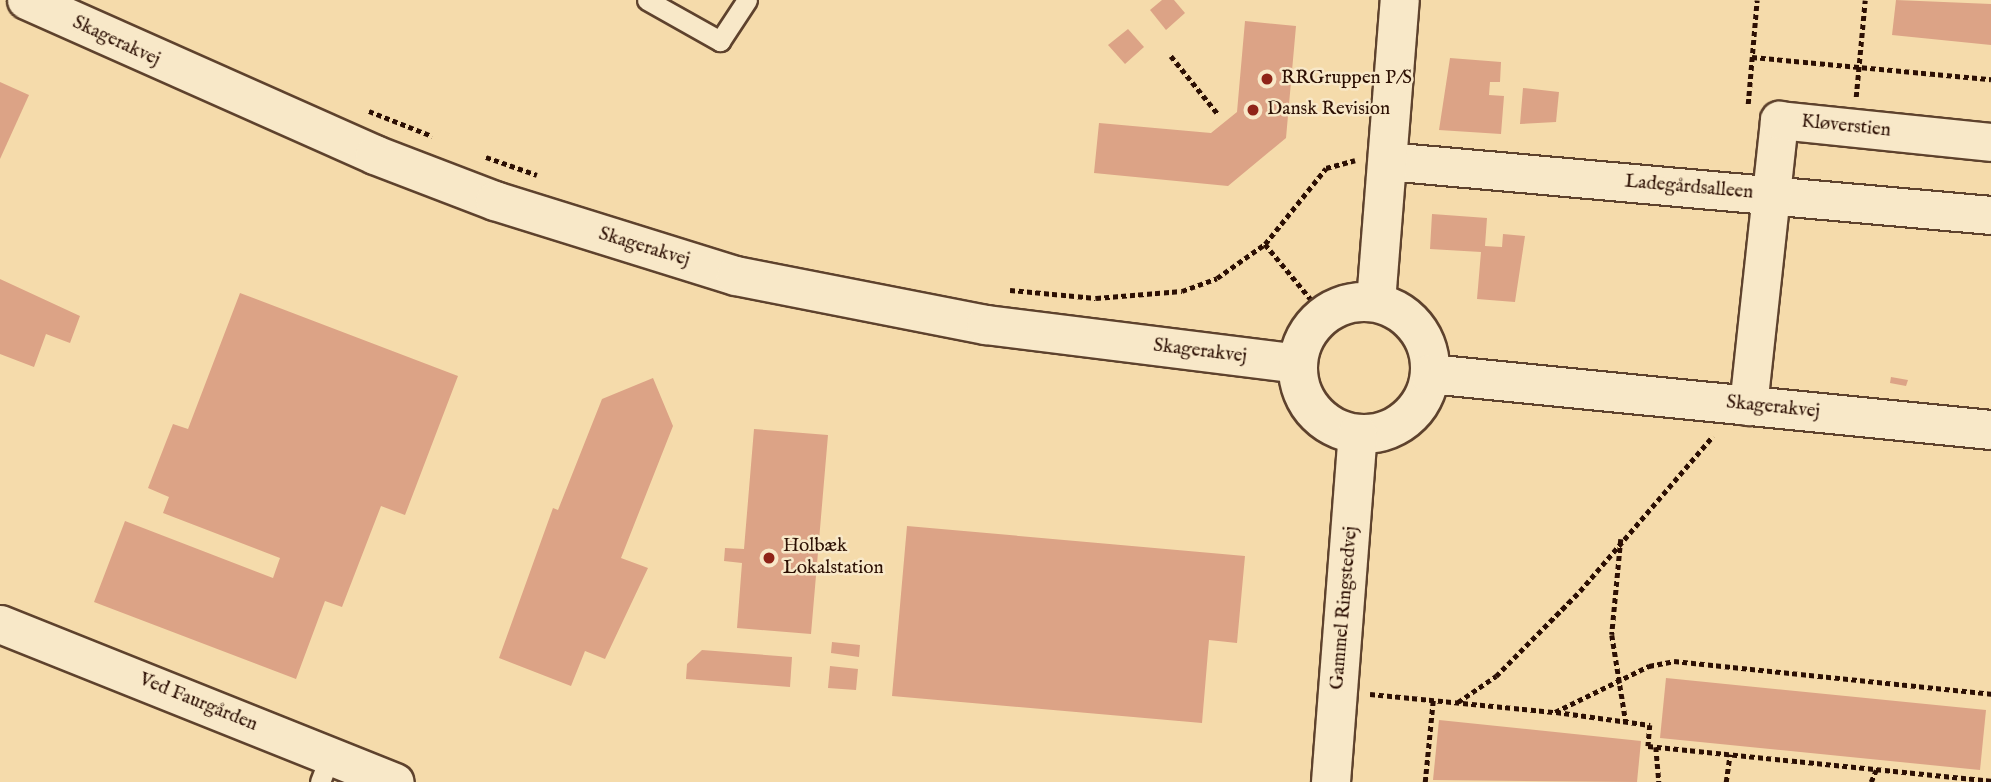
<!DOCTYPE html>
<html>
<head>
<meta charset="utf-8">
<style>
	body { margin:0 }
	#map { position:relative; width:1991px; height:782px; overflow:hidden; background:#f5dbab; font-family:"IM FELL English",serif }
	div>[style] { position:absolute }
	.building>* { inset:0; background:#dca386 }
	.path>* { height:4.5px; margin-top:-2.25px; transform-origin:0; background:repeating-linear-gradient(90deg,#2c0f03 0 5px,transparent 0 8.5px) }
	.roads { filter:drop-shadow(2px 0 #5e422d) drop-shadow(-2px 0 #5e422d) drop-shadow(0 2px #5e422d) drop-shadow(0 -2px #5e422d) }
	.lane>* { height:19px; margin:-9.5px; padding:0 9.5px; transform-origin:9.5px; border-radius:9.5px; background:#f8e8c8 }
	.street>* { height:37px; margin:-18.5px; padding:0 18.5px; transform-origin:18.5px; border-radius:18.5px; background:#f8e8c8 }
	.secondary>* { height:38px; margin:-19px; padding:0 19px; transform-origin:19px; border-radius:19px; background:#f8e8c8 }
	.secondary>.ring { margin:-19px; padding:0; box-sizing:content-box; background:none; border:38px solid #f8e8c8; border-radius:50% }
	.dots>* { width:19px; height:19px; translate:-50% -50%; box-sizing:border-box; border:4px solid #f8e8c8; border-radius:50% }
	span { translate:-50% -50%; white-space:nowrap; text-align:center; line-height:1.15; -webkit-text-stroke:5px #f8e8c8; paint-order:stroke }
	.street-label { font-size:19px; color:#2c0f03 }
	.poi-label { font-size:19px; color:#2c0f03 }
	.left { translate:0 -50%; text-align:left }
</style>
</head>
<body>
<div id="map">
	<div class="building">
		<div style="clip-path:polygon(1162px 0,1174px 0,1185px 13px,1166px 30px,1150px 10px)"></div>
		<div style="clip-path:polygon(1896px 0,1991px 4px,1991px 45px,1892px 35px)"></div>
		<div style="clip-path:polygon(1245px 21px,1296px 26px,1286px 138px,1228px 186px,1094px 173px,1099px 123px,1211px 133px,1237px 112px)"></div>
		<div style="clip-path:polygon(1128px 29px,1144px 47px,1125px 64px,1108px 45px)"></div>
		<div style="clip-path:polygon(1450px 58px,1501px 62px,1500px 82px,1490px 82px,1489px 95px,1504px 96px,1501px 134px,1439px 130px)"></div>
		<div style="clip-path:polygon(0 82px,29px 95px,0 159px)"></div>
		<div style="clip-path:polygon(1523px 88px,1559px 92px,1556px 122px,1520px 124px)"></div>
		<div style="clip-path:polygon(1432px 214px,1487px 218px,1485px 246px,1502px 247px,1503px 234px,1525px 236px,1515px 302px,1477px 299px,1481px 252px,1430px 249px)"></div>
		<div style="clip-path:polygon(0 279px,80px 316px,70px 343px,46px 334px,34px 367px,0 354px)"></div>
		<div style="clip-path:polygon(240px 293px,458px 376px,405px 515px,381px 506px,342px 607px,325px 601px,296px 679px,94px 602px,125px 521px,273px 578px,280px 558px,163px 513px,169px 497px,148px 488px,173px 424px,188px 429px)"></div>
		<div style="clip-path:polygon(1891px 377px,1908px 380px,1906px 386px,1890px 383px)"></div>
		<div style="clip-path:polygon(653px 378px,673px 426px,621px 558px,648px 568px,605px 659px,585px 651px,571px 686px,499px 658px,553px 508px,558px 510px,602px 399px)"></div>
		<div style="clip-path:polygon(754px 429px,828px 435px,811px 634px,737px 628px,742px 563px,724px 561px,725px 548px,744px 549px)"></div>
		<div style="clip-path:polygon(907px 526px,1245px 556px,1237px 643px,1209px 640px,1202px 723px,892px 696px)"></div>
		<div style="clip-path:polygon(832px 642px,860px 645px,859px 657px,831px 653px)"></div>
		<div style="clip-path:polygon(702px 650px,792px 657px,790px 687px,686px 679px,687px 664px)"></div>
		<div style="clip-path:polygon(830px 666px,858px 669px,856px 690px,828px 688px)"></div>
		<div style="clip-path:polygon(1666px 678px,1986px 710px,1980px 770px,1660px 738px)"></div>
		<div style="clip-path:polygon(1439px 720px,1641px 741px,1637px 782px,1433px 780px)"></div>
	</div>
	<div class="path">
		<div style="left:1171px;top:56px;width:75px;rotate:51deg"></div>
		<div style="left:1752px;top:57px;width:240px;rotate:5.3deg"></div>
		<div style="left:1856px;top:97px;width:97px;rotate:-84.7deg"></div>
		<div style="left:1748px;top:104px;width:104px;rotate:-85.1deg"></div>
		<div style="left:369px;top:111px;width:68px;rotate:21.6deg"></div>
		<div style="left:486px;top:157px;width:54px;rotate:19.4deg"></div>
		<div style="left:1265px;top:244px;width:92px;rotate:50.3deg"></div>
		<div style="left:1010px;top:290px;width:86px;rotate:5.3deg"></div>
		<div style="left:1096px;top:298px;width:86px;rotate:-4.7deg"></div>
		<div style="left:1182px;top:291px;width:37px;rotate:-20deg"></div>
		<div style="left:1217px;top:278px;width:59px;rotate:-35.3deg"></div>
		<div style="left:1265px;top:244px;width:97px;rotate:-51.2deg"></div>
		<div style="left:1326px;top:168px;width:30px;rotate:-15deg"></div>
		<div style="left:1621px;top:539px;width:96px;rotate:95.4deg"></div>
		<div style="left:1612px;top:635px;width:88px;rotate:80.9deg"></div>
		<div style="left:1370px;top:694px;width:186px;rotate:5.6deg"></div>
		<div style="left:1555px;top:712px;width:105px;rotate:-26.1deg"></div>
		<div style="left:1649px;top:666px;width:25px;rotate:-11deg"></div>
		<div style="left:1674px;top:661px;width:319px;rotate:5.9deg"></div>
		<div style="left:1458px;top:702px;width:46px;rotate:-34.4deg"></div>
		<div style="left:1496px;top:676px;width:120px;rotate:-45.3deg"></div>
		<div style="left:1580px;top:591px;width:204px;rotate:-49.4deg"></div>
		<div style="left:1556px;top:712px;width:95px;rotate:7.9deg"></div>
		<div style="left:1650px;top:725px;width:21px;rotate:95deg"></div>
		<div style="left:1648px;top:746px;width:345px;rotate:5.8deg"></div>
		<div style="left:1656px;top:747px;width:35px;rotate:85deg"></div>
		<div style="left:1425px;top:782px;width:82px;rotate:-84.4deg"></div>
		<div style="left:1726px;top:782px;width:28px;rotate:-82deg"></div>
		<div style="left:1871px;top:782px;width:13px;rotate:-67deg"></div>
	</div>
	<div class="roads">
		<div class="lane">
			<div style="left:647px;top:0;width:84px;rotate:29.3deg"></div>
			<div style="left:720px;top:41px;width:49px;rotate:-56.6deg"></div>
			<div style="left:320px;top:782px;width:28px;rotate:-69deg"></div>
		</div>
		<div class="street">
			<div style="left:1387px;top:161px;width:606px;rotate:5.11deg"></div>
			<div style="left:1748px;top:406px;width:288px;rotate:-83.8deg"></div>
			<div style="left:1779px;top:120px;width:213px;rotate:5.9deg"></div>
			<div style="left:0;top:624px;width:425px;rotate:21.8deg"></div>
		</div>
		<div class="secondary">
			<div style="left:27px;top:0;width:381px;rotate:24deg"></div>
			<div style="left:375px;top:155px;width:129px;rotate:21deg"></div>
			<div style="left:495px;top:201px;width:252px;rotate:17.3deg"></div>
			<div style="left:736px;top:276px;width:255px;rotate:11.1deg"></div>
			<div style="left:986px;top:325px;width:314px;rotate:7.1deg"></div>
			<div style="left:1376px;top:302px;width:303px;rotate:-85.5deg"></div>
			<div class="ring" style="left:1298px;top:302px;width:94px;height:94px"></div>
			<div style="left:1430px;top:374px;width:564px;rotate:5.7deg"></div>
			<div style="left:1331px;top:782px;width:349px;rotate:-85.6deg"></div>
		</div>
	</div>
	<div class="dots">
		<div style="left:1267px;top:79px;background:#8f2418"></div>
		<div style="left:1253px;top:110px;background:#8f2418"></div>
		<div style="left:769px;top:558px;background:#8f2418"></div>
	</div>
	<div class="street-label">
		<span style="left:116px;top:42px;rotate:25deg">Skagerakvej</span>
		<span style="left:1846px;top:127px;rotate:6deg">Kløverstien</span>
		<span style="left:1689px;top:188px;rotate:5deg">Ladegårdsalleen</span>
		<span style="left:644px;top:248px;rotate:17deg">Skagerakvej</span>
		<span style="left:1200px;top:352px;rotate:7deg">Skagerakvej</span>
		<span style="left:1773px;top:408px;rotate:6deg">Skagerakvej</span>
		<span style="left:1345px;top:608px;rotate:-85deg">Gammel Ringstedvej</span>
		<span style="left:198px;top:703px;rotate:22deg">Ved Faurgården</span>
	</div>
	<div class="poi-label">
		<span class="left" style="left:1281px;top:79px">RRGruppen P/S</span>
		<span class="left" style="left:1267px;top:110px">Dansk Revision</span>
		<span class="left" style="left:783px;top:558px">Holbæk<br>Lokalstation</span>
	</div>
</div>
</body>
</html>
